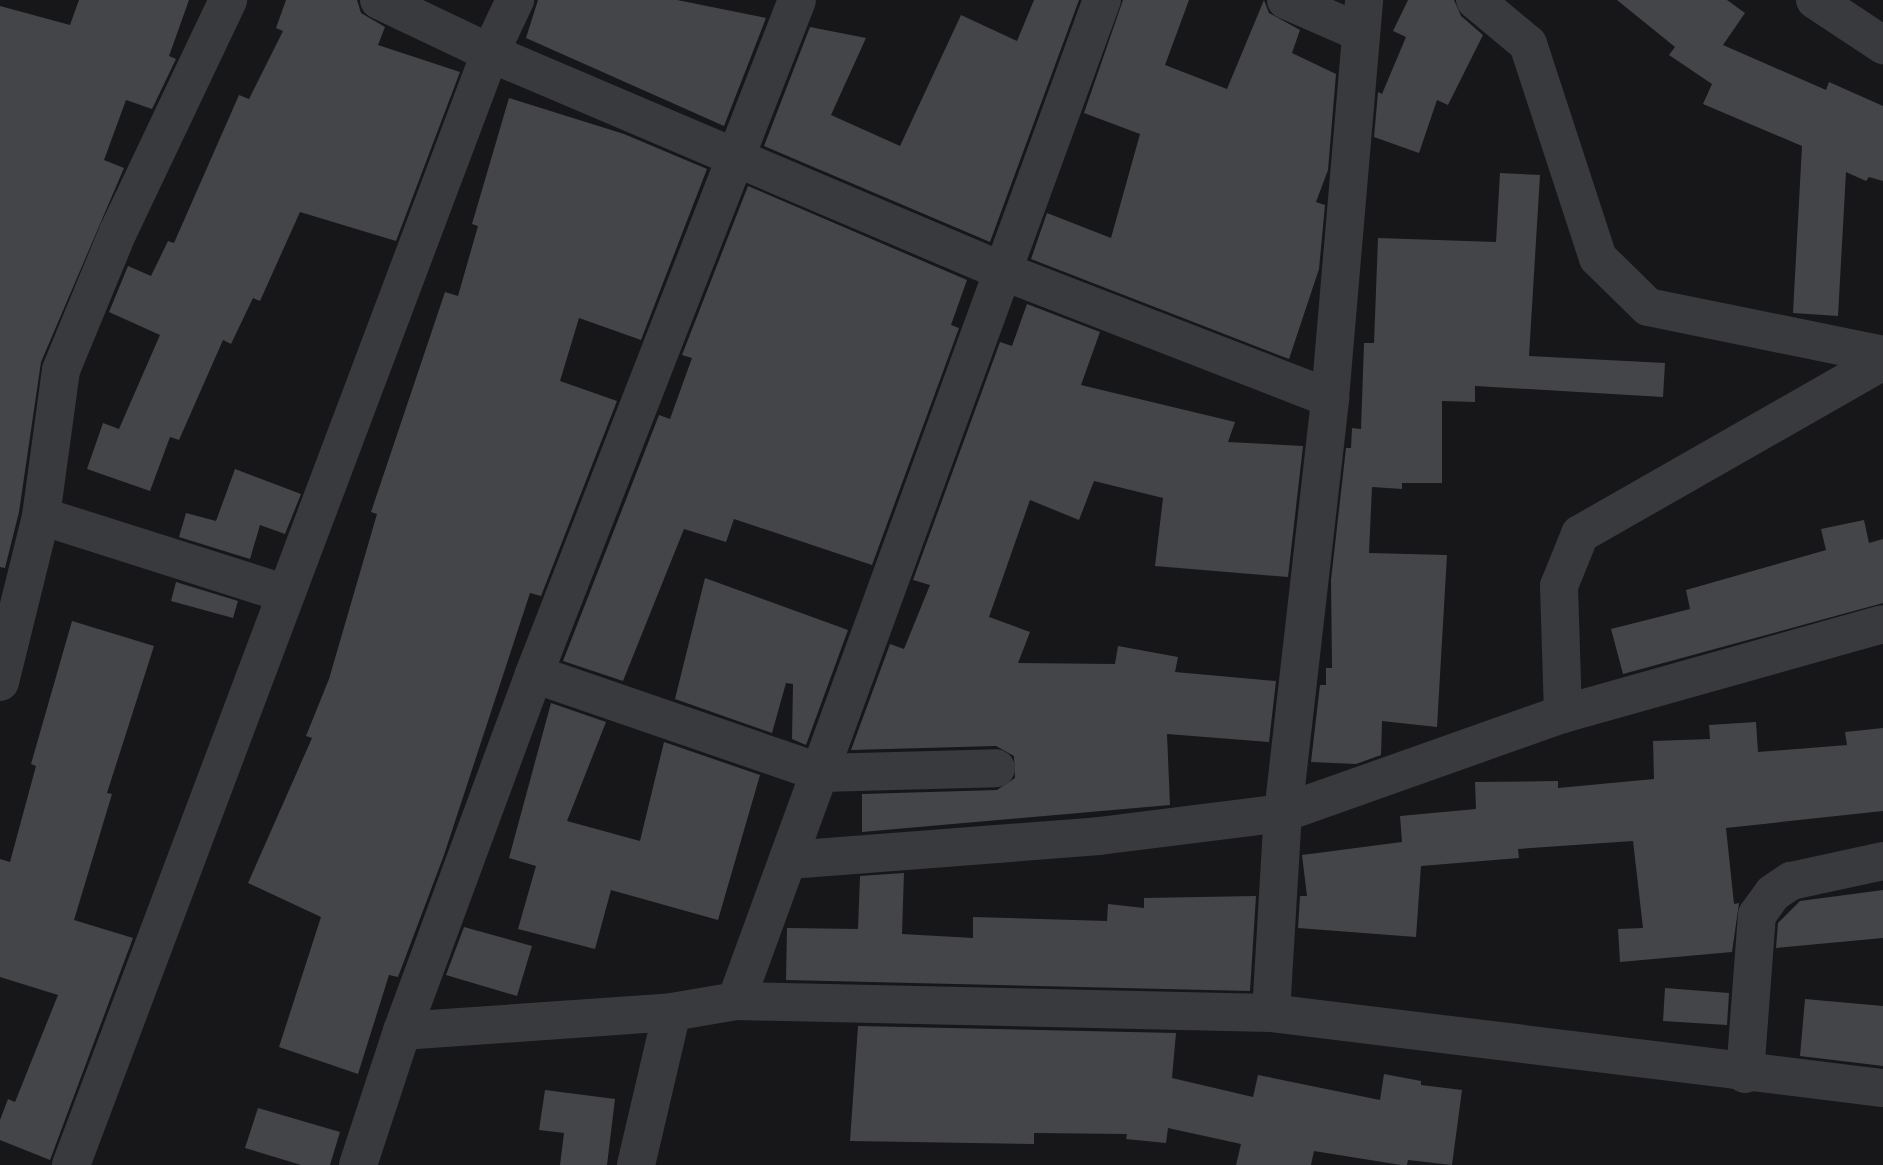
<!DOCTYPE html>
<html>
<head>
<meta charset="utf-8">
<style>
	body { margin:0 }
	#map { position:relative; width:1883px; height:1165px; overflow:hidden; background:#171719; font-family:"Open Sans",sans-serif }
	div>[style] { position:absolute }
	.building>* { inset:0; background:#444549 }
	.minor>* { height:38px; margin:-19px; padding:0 19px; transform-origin:19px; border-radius:19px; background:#383a3e }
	span { translate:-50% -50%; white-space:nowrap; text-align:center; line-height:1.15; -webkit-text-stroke:5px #121214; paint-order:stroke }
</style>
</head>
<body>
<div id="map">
	<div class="building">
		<div style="clip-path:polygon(79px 0,189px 0,169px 56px,176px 59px,152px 109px,126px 100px,104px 160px,124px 168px,41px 362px,19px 512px,5px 568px,0 567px,0 6px,70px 25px)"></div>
		<div style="clip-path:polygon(286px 0,357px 0,361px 13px,385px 27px,378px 45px,460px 72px,396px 241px,300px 212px,260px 301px,253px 298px,231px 344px,223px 340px,179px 440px,170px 437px,150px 491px,87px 469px,103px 423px,119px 429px,160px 335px,109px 312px,128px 266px,151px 276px,168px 241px,174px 243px,239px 95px,249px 99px,283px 31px,276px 28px)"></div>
		<div style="clip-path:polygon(538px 0,677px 0,766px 18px,724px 126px,526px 38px)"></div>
		<div style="clip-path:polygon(1034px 0,1079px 0,990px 242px,764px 146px,810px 27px,866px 38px,831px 115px,900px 146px,961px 15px,1017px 41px)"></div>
		<div style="clip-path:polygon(1123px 0,1189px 0,1165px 65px,1227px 89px,1264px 0,1269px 13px,1300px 30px,1292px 53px,1336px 74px,1328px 170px,1316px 202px,1325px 205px,1319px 269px,1289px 359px,1031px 259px,1047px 213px,1111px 238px,1140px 134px,1084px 113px)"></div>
		<div style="clip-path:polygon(1408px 0,1454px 0,1461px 16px,1483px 35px,1448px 105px,1437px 100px,1419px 153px,1374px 137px,1378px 92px,1382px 94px,1406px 37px,1393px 31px)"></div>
		<div style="clip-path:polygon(1617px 0,1727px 0,1745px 13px,1723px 45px,1826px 90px,1829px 82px,1883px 106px,1883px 181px,1869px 177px,1866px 181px,1846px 172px,1838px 316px,1793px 313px,1802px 146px,1703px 104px,1712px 84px,1669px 55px,1675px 47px)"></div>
		<div style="clip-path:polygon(509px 98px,624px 134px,707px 169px,641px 340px,579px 318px,560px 381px,617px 401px,541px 596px,530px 593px,444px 855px,398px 977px,389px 975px,358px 1074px,279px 1047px,321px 917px,248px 883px,312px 738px,306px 736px,329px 679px,377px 514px,371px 512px,445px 292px,458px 296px,478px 226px,472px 224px)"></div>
		<div style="clip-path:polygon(1500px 173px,1540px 175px,1529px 356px,1665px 363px,1663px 397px,1475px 386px,1475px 402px,1442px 401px,1442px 483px,1402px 483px,1402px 489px,1372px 487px,1369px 553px,1447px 555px,1437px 727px,1382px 721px,1381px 755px,1356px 764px,1311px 762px,1320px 685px,1326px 685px,1326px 668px,1332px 668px,1331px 580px,1346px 448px,1351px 448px,1352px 428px,1361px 429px,1364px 343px,1374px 343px,1378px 238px,1496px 242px)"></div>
		<div style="clip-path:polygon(748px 186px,967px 280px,951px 325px,959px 328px,872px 565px,734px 519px,726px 542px,684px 529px,623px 681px,563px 661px,659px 415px,670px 419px,692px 358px,682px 355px)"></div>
		<div style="clip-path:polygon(1027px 304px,1100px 332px,1081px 385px,1235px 422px,1228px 442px,1303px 446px,1288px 577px,1155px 566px,1163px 498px,1094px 481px,1079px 520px,1030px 500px,989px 617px,1030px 632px,1018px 663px,1115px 664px,1118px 646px,1178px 657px,1175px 672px,1276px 681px,1269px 742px,1167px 734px,1170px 805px,862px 832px,862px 794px,997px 790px,1015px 778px,1014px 756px,996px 746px,851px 750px,890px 644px,904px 649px,930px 585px,913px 580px,1000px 342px,1012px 346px)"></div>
		<div style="clip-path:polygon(235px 469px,301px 494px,285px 534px,260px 525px,250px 559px,179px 537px,186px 513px,216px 521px)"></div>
		<div style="clip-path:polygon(1864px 520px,1869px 543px,1883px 539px,1883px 603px,1623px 674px,1611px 629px,1690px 609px,1686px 590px,1826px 550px,1821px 529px)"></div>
		<div style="clip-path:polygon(705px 578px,848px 630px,806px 745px,792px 739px,793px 684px,786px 683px,772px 733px,675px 699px)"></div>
		<div style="clip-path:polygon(176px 582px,238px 601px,233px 618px,171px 601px)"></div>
		<div style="clip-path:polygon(72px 621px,154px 646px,107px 793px,112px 794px,74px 920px,133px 938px,50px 1160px,0 1140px,0 1120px,8px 1099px,15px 1102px,58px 995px,0 977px,0 859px,10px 862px,36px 766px,31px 764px)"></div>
		<div style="clip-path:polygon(551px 703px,606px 722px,567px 821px,640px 841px,664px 742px,760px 775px,718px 920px,611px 890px,595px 949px,518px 929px,536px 866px,509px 858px)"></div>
		<div style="clip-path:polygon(1756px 722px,1758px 752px,1847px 745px,1845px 732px,1883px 728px,1883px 811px,1726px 828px,1734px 904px,1739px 903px,1732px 952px,1620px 962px,1618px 929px,1643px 928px,1633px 841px,1518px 849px,1519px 858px,1421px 866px,1416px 937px,1298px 928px,1300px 896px,1307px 896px,1302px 855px,1402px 842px,1400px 816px,1476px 809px,1475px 782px,1558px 781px,1558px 788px,1654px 779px,1653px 741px,1710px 739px,1709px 725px)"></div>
		<div style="clip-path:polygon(904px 873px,902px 934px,973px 938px,973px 917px,1107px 921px,1108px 904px,1144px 908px,1144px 898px,1256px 896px,1250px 991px,786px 980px,787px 928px,858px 929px,860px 876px)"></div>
		<div style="clip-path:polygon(1883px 890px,1883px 938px,1776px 948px,1778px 923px,1800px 901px)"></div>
		<div style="clip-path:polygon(464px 927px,532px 946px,517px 996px,446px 975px)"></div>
		<div style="clip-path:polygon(1665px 988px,1729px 993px,1727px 1025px,1663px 1021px)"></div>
		<div style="clip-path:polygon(1805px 999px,1883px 1006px,1883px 1066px,1800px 1056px)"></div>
		<div style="clip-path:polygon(858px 1026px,1176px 1033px,1172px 1078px,1253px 1097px,1258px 1075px,1380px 1100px,1384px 1074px,1421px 1081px,1421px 1085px,1462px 1090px,1452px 1165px,1408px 1160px,1407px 1165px,1401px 1165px,1314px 1151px,1311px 1165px,1236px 1165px,1241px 1144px,1168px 1128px,1166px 1143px,1126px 1139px,1127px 1134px,1034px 1133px,1034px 1144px,850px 1141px)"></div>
		<div style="clip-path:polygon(545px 1090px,615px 1099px,607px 1165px,560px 1165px,564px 1133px,539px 1130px)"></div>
		<div style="clip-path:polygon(258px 1108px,340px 1132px,330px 1165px,301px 1165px,245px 1148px)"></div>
	</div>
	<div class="minor">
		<div style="left:379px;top:0;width:123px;rotate:25.5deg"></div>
		<div style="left:490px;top:53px;width:556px;rotate:23.06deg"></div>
		<div style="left:1002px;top:271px;width:352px;rotate:21.2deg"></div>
		<div style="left:1286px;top:0;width:82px;rotate:23.7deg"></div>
		<div style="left:1475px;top:0;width:69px;rotate:39.7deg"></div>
		<div style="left:1528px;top:44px;width:225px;rotate:71.9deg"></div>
		<div style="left:1598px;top:258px;width:70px;rotate:44.4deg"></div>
		<div style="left:1648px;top:307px;width:240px;rotate:11.5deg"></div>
		<div style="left:1815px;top:0;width:82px;rotate:33.5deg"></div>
		<div style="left:41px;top:516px;width:255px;rotate:17.6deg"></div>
		<div style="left:534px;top:674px;width:305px;rotate:19deg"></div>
		<div style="left:822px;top:773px;width:174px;rotate:-1.6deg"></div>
		<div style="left:0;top:682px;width:171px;rotate:-76.1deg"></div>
		<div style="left:41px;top:516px;width:147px;rotate:-82.2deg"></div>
		<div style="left:61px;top:370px;width:149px;rotate:-67.6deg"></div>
		<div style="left:118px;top:232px;width:257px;rotate:-64.6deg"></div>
		<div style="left:1563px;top:714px;width:128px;rotate:-91.8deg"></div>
		<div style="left:1559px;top:586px;width:56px;rotate:-68deg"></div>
		<div style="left:1580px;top:534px;width:349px;rotate:-29.7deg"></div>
		<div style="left:789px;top:860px;width:311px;rotate:-4.4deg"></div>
		<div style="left:1099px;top:836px;width:185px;rotate:-7.1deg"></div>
		<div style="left:1283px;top:813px;width:297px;rotate:-19.5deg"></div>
		<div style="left:1563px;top:714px;width:332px;rotate:-15.7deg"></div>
		<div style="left:736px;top:1001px;width:1066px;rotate:-69.92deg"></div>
		<div style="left:1271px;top:1013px;width:200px;rotate:-86.6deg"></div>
		<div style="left:1283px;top:813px;width:418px;rotate:-83.5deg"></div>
		<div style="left:1330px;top:398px;width:399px;rotate:-85.1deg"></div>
		<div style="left:402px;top:1031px;width:381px;rotate:-69.7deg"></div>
		<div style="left:534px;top:674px;width:723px;rotate:-68.68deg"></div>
		<div style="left:1745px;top:1074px;width:159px;rotate:-85.7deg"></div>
		<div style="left:1757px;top:915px;width:27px;rotate:-54deg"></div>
		<div style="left:1773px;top:893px;width:22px;rotate:-34deg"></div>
		<div style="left:1791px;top:881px;width:94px;rotate:-12.3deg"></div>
		<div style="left:71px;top:1165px;width:1188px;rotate:-69.35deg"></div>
		<div style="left:490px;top:53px;width:59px;rotate:-64.7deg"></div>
		<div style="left:358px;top:1165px;width:141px;rotate:-71.8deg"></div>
		<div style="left:402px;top:1031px;width:271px;rotate:-4deg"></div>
		<div style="left:672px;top:1012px;width:65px;rotate:-9.8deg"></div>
		<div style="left:736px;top:1001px;width:535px;rotate:1.28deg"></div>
		<div style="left:1271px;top:1013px;width:617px;rotate:6.99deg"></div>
		<div style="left:636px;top:1165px;width:157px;rotate:-76.8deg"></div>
	</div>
</div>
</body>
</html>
